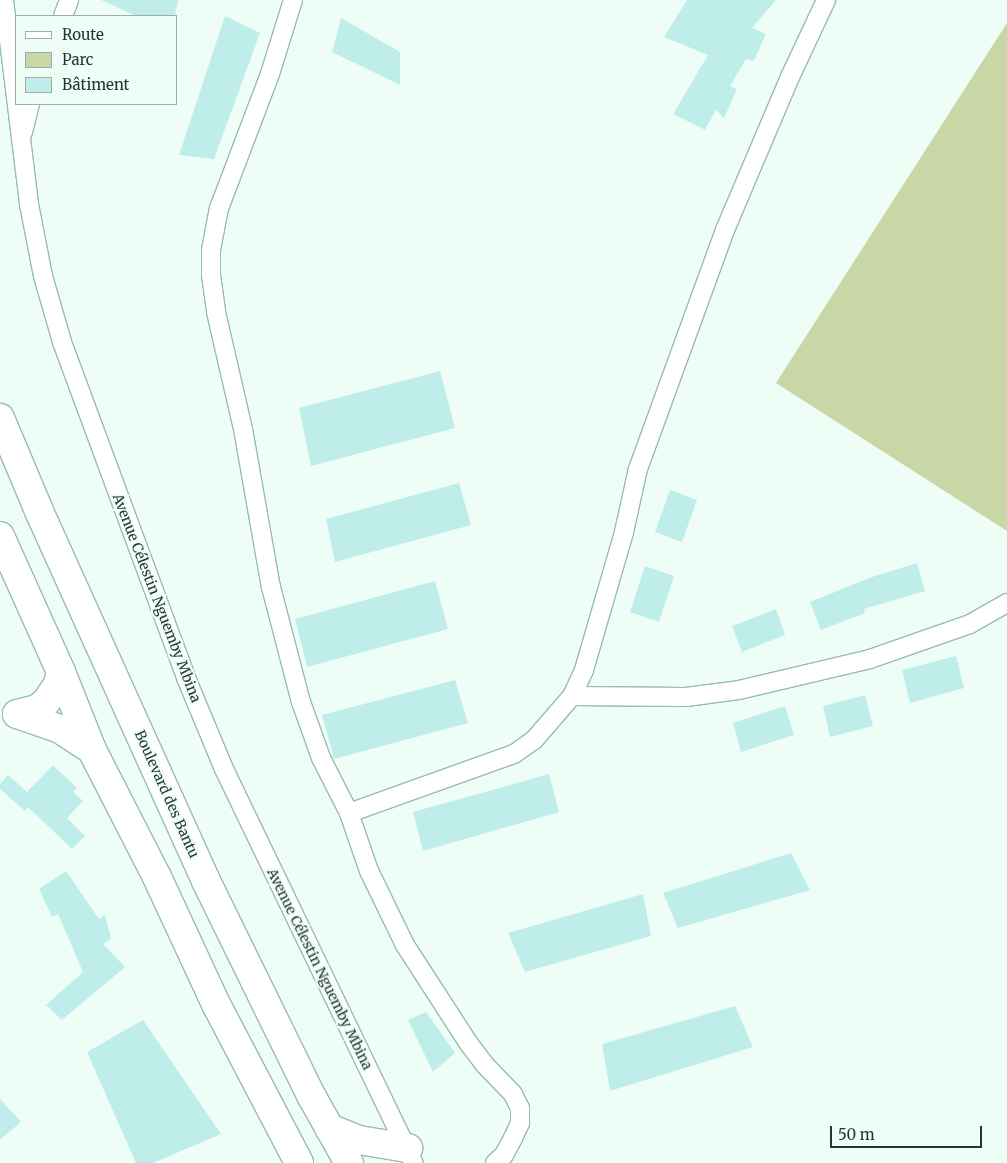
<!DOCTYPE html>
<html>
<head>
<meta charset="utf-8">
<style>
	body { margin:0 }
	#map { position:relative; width:1007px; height:1163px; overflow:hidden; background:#eefef7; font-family:Merriweather,serif }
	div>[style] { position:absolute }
	.green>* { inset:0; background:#c9d6a6 }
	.building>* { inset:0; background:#bfede9 }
	.roads { filter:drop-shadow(1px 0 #97bdac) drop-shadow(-1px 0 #97bdac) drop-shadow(0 1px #97bdac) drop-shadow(0 -1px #97bdac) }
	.minor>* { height:18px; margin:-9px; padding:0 9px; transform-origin:9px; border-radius:9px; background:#fff }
	.trunk>* { height:28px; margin:-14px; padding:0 14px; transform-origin:14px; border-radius:14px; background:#fff }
	span { translate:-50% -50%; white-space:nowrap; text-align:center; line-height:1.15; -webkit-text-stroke:4.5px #eefef7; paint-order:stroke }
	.street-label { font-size:14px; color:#26362f }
	.legend { position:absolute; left:15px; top:15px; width:162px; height:90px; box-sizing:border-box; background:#eefef7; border:1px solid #9eaea7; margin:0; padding:6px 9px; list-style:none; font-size:15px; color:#26362f }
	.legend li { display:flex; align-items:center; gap:10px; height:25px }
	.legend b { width:25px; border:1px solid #9eaea7 }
	.scale { position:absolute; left:830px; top:1126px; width:152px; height:22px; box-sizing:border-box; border:2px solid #26362f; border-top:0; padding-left:6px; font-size:15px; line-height:18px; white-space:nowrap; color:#26362f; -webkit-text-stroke:4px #eefef7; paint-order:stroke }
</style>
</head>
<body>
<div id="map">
	<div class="green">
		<div style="clip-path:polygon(1007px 23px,1007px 531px,776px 383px)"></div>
	</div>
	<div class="building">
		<div style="clip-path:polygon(101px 0,178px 0,175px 16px,136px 16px)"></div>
		<div style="clip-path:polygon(687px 0,776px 0,752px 28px,766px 34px,754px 61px,746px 59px,730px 86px,737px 89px,724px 118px,716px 110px,705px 130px,673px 114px,708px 55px,664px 37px)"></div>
		<div style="clip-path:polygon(225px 16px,260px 33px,214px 159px,179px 155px)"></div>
		<div style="clip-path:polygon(341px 18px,400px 52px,400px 85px,332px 52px)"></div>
		<div style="clip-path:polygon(440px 371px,455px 428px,311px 466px,299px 408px)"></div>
		<div style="clip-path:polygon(459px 483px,471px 525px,335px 562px,326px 519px)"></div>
		<div style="clip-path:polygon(670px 490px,697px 500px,682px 542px,655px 532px)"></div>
		<div style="clip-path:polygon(917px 563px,925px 591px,864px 609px,865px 613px,821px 630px,810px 602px,872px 577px)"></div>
		<div style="clip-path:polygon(645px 566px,674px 576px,659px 622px,630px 612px)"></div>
		<div style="clip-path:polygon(435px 581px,448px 629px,307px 667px,295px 619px)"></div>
		<div style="clip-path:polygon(776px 609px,785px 635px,742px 652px,732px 626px)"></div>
		<div style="clip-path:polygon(956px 656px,964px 688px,910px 703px,902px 670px)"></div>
		<div style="clip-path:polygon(455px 680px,468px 723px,334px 759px,322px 715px)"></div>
		<div style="clip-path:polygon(865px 695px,873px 726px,830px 737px,823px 706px)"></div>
		<div style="clip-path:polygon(785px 706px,794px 735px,741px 752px,733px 723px)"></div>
		<div style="clip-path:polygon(53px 765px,77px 788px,73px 792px,83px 801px,67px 818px,85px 836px,72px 849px,28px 807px,25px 811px,0 789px,0 784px,8px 775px,27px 792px)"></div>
		<div style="clip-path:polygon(549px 774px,559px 812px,423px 851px,413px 812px)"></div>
		<div style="clip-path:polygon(791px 853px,810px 890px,678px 928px,663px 893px)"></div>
		<div style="clip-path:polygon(66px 871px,99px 919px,105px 915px,111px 939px,103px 944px,125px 967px,62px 1020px,46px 1005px,83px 972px,58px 914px,52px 917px,39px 889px)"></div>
		<div style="clip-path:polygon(643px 894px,651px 936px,525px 972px,508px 933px)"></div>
		<div style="clip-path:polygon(735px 1006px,753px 1047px,610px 1091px,602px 1044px)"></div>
		<div style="clip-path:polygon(426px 1012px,455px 1053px,433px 1072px,408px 1020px)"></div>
		<div style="clip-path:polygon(143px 1020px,221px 1134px,153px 1163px,136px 1163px,87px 1052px)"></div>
		<div style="clip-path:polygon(0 1099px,21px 1122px,0 1140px)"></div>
	</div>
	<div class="roads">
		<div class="minor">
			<div style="left:4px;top:0;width:206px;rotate:83deg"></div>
			<div style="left:29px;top:204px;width:73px;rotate:79deg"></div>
			<div style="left:43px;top:276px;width:69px;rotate:73.9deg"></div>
			<div style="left:62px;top:342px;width:360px;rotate:69.7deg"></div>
			<div style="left:187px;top:680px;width:96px;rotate:67.4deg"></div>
			<div style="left:224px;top:769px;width:437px;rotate:64.3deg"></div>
			<div style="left:293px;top:0;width:77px;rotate:107.3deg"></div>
			<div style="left:270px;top:74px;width:143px;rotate:110.8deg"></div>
			<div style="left:219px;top:208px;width:43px;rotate:100.8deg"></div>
			<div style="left:211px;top:250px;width:25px;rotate:90deg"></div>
			<div style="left:211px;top:275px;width:37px;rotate:82deg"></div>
			<div style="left:216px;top:312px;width:120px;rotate:77deg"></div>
			<div style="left:243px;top:429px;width:160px;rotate:80deg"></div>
			<div style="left:271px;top:587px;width:119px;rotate:75.4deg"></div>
			<div style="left:301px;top:702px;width:59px;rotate:70.3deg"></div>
			<div style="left:321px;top:758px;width:62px;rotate:63deg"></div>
			<div style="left:63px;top:16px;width:17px;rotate:-69deg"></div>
			<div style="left:23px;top:132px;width:29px;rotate:-76deg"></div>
			<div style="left:572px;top:696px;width:114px;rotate:0.5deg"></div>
			<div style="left:686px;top:697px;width:53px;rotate:-7.5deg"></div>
			<div style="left:739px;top:690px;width:135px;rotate:-13.3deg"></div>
			<div style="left:870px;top:659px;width:106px;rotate:-19.3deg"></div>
			<div style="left:970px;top:624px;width:43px;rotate:-29.6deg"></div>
			<div style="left:495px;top:1163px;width:12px;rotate:-42deg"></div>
			<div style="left:504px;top:1155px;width:19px;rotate:-62deg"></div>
			<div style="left:513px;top:1138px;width:17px;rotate:-65deg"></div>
			<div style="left:520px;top:1123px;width:15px;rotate:-90deg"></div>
			<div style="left:520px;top:1108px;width:16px;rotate:-117deg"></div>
			<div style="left:513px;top:1094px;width:40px;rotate:-134deg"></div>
			<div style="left:485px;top:1065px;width:26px;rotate:-127deg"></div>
			<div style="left:469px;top:1044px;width:118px;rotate:-122.9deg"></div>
			<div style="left:405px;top:945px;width:82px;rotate:-115.9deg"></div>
			<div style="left:369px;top:871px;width:61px;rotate:-109deg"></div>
			<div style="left:349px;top:813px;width:175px;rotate:-19.7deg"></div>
			<div style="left:514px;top:754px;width:24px;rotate:-35deg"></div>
			<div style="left:534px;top:740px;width:58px;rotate:-49.2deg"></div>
			<div style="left:572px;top:696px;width:29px;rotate:-65deg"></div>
			<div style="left:584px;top:670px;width:144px;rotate:-73.8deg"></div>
			<div style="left:624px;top:532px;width:65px;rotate:-77.5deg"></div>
			<div style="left:638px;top:469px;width:254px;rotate:-70deg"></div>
			<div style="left:725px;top:230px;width:166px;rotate:-67deg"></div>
			<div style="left:790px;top:77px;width:85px;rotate:-64.9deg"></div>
		</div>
		<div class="trunk">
			<div style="left:0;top:418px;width:101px;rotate:67.2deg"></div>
			<div style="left:39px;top:511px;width:406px;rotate:65.7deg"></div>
			<div style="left:206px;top:881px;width:241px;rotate:63.9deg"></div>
			<div style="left:312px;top:1097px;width:76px;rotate:60.7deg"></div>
			<div style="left:0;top:536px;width:149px;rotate:65.8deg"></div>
			<div style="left:61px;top:672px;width:84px;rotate:68.3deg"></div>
			<div style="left:92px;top:750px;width:143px;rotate:62.9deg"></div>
			<div style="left:157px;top:877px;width:142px;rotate:65.1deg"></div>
			<div style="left:217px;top:1006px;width:177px;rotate:62.4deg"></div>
			<div style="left:17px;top:714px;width:46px;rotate:19.2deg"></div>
			<div style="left:60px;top:729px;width:38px;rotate:33deg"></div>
			<div style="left:17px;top:714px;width:21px;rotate:-14deg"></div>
			<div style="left:37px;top:709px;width:11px;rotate:-38deg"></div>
			<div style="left:46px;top:702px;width:22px;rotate:-56deg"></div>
			<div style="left:58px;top:684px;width:12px;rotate:-76deg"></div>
			<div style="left:329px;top:1128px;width:32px;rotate:22deg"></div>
			<div style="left:359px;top:1140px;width:50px;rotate:9.3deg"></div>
		</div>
	</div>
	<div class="street-label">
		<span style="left:157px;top:598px;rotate:69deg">Avenue Célestin Nguemby Mbina</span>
		<span style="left:167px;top:794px;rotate:66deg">Boulevard des Bantu</span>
		<span style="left:320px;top:969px;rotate:64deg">Avenue Célestin Nguemby Mbina</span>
	</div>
	<ul class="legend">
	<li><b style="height:6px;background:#fff"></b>Route</li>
	<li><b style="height:14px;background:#c9d6a6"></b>Parc</li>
	<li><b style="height:14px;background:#bfede9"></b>Bâtiment</li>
	</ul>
	<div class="scale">50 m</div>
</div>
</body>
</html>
